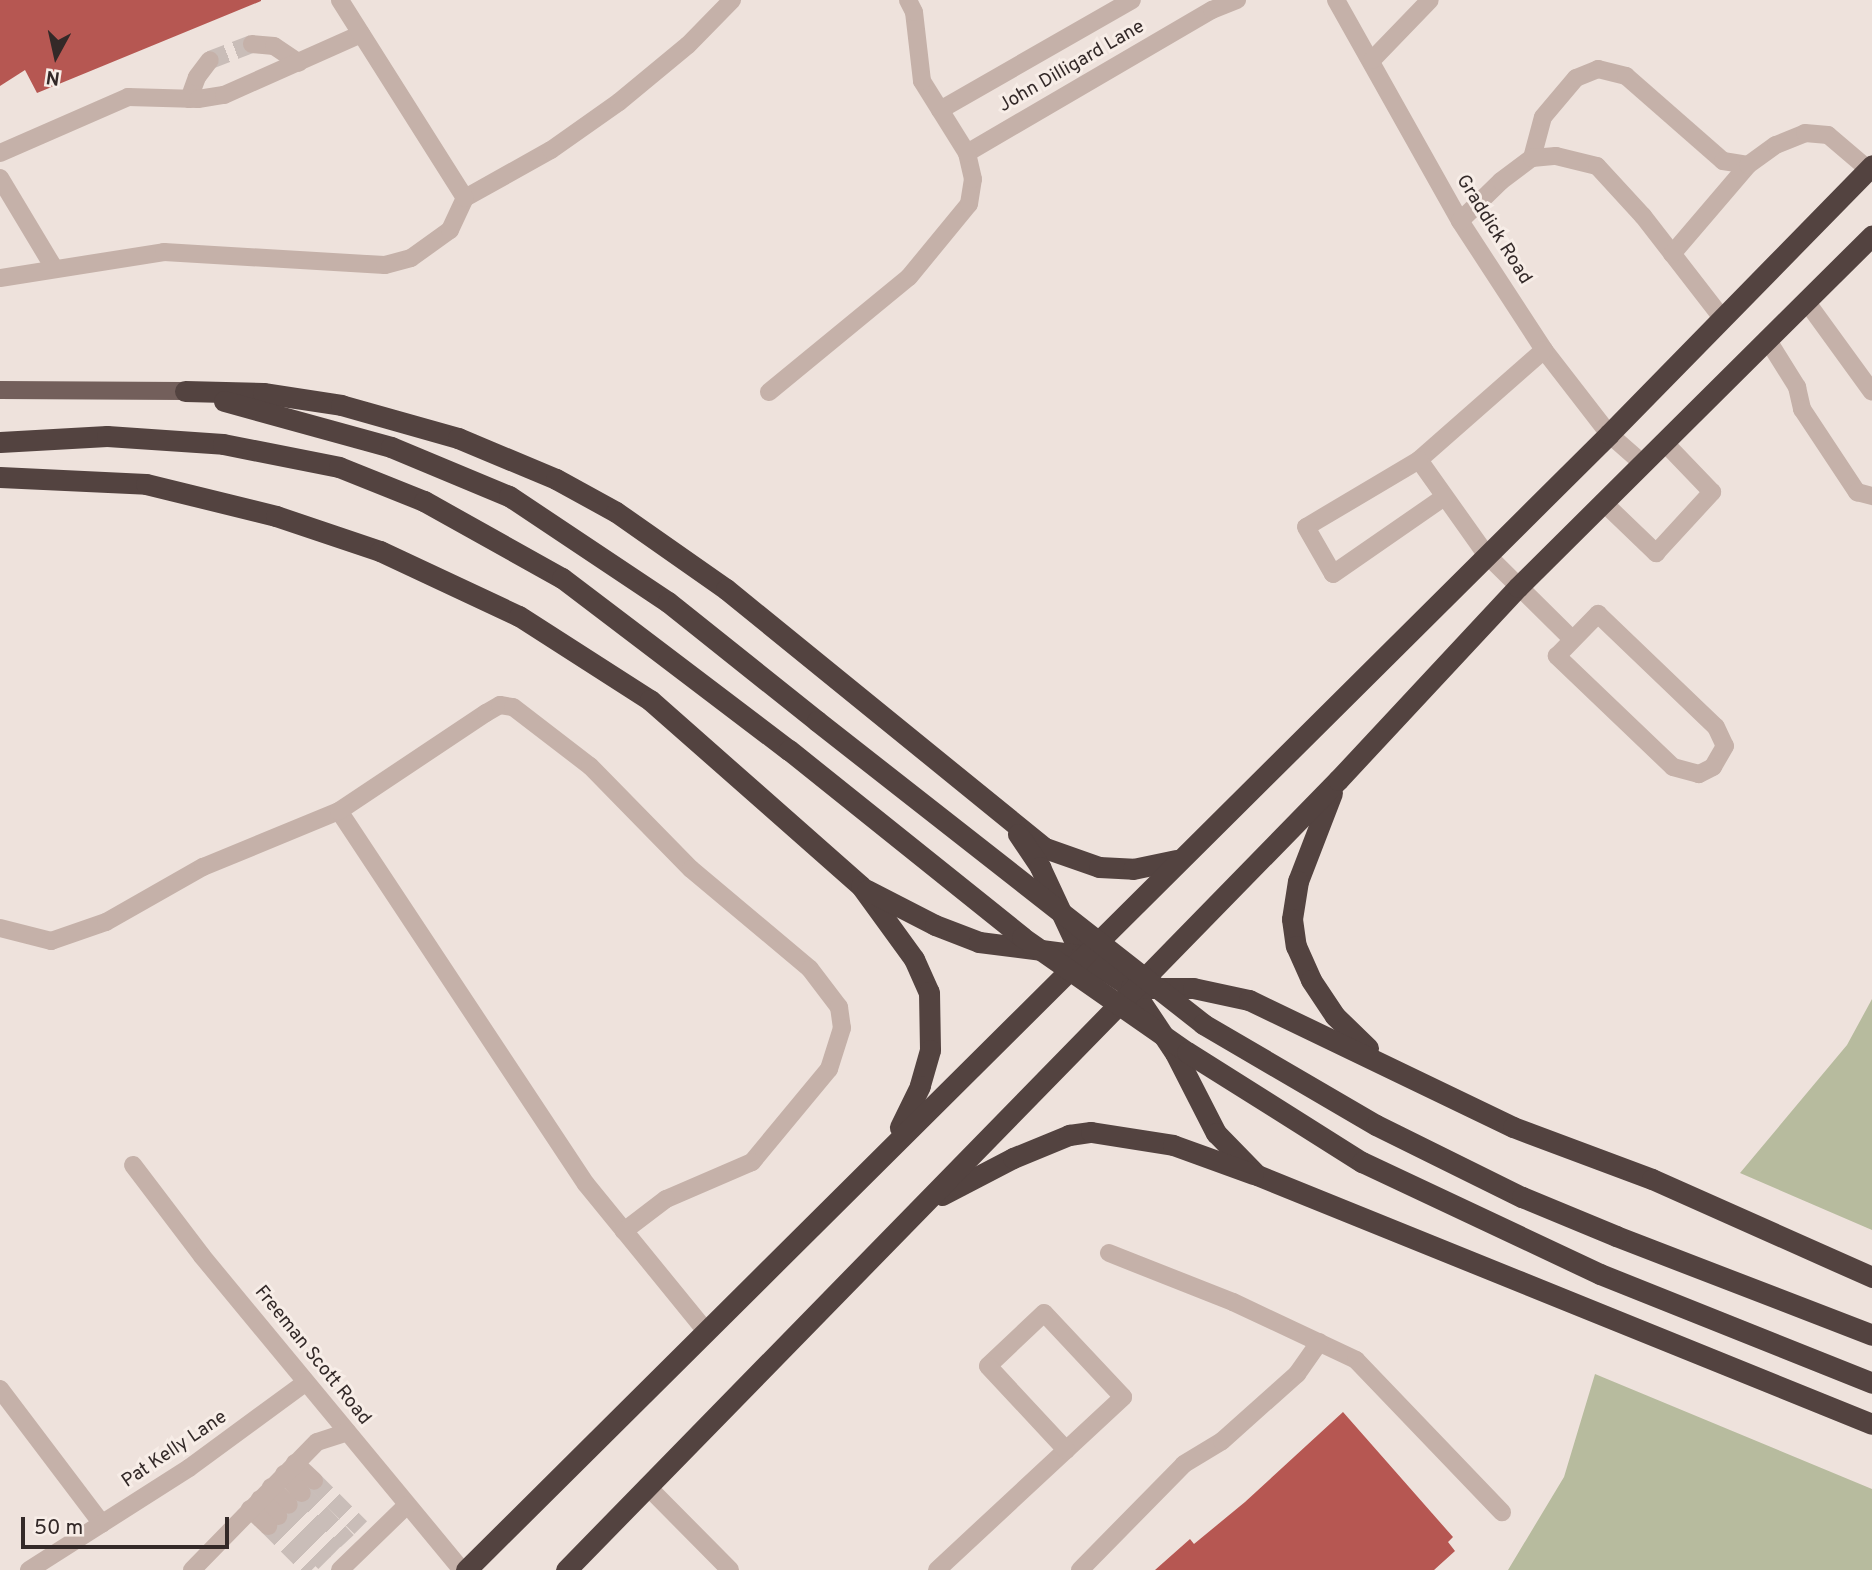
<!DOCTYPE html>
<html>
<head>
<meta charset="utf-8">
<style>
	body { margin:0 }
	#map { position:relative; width:1872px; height:1570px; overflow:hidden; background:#eee2dc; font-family:Overpass,sans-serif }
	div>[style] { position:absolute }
	.green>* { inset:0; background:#b7bb9e }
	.building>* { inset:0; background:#b65752 }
	.minor-tunnel>* { height:18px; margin-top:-9px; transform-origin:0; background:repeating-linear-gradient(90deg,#c9bdb8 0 18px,transparent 0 27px) }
	.minor>* { height:18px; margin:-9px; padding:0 9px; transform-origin:9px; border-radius:9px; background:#c5b1a9 }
	.major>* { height:18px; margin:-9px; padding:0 9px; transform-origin:9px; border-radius:9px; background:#735f5b }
	.highway>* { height:21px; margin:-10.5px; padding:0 10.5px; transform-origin:10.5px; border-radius:10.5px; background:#534340 }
	.highway-bridge>* { height:21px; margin:-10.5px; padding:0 10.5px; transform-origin:10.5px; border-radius:10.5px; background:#534340 }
	span { translate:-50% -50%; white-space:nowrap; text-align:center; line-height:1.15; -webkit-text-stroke:6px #f7ede7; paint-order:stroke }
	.street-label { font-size:19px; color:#332928 }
	.north { position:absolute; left:21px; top:21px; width:70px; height:70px; -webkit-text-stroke:5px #f7ede7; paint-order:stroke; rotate:188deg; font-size:19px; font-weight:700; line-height:28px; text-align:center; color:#332928 }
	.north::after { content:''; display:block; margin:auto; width:24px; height:32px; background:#332928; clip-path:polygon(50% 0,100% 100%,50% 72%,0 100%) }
	.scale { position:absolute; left:21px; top:1517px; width:208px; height:32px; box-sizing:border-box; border:4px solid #332928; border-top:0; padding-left:9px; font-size:21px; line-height:24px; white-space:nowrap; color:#332928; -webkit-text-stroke:5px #f7ede7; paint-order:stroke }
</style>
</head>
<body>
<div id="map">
	<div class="green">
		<div style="clip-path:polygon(1872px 999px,1872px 1230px,1740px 1173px,1847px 1045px)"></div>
		<div style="clip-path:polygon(1595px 1374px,1872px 1489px,1872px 1570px,1508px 1570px,1564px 1477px)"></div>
	</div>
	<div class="building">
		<div style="clip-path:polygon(0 0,261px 0,261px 1px,37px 93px,25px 70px,0 86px)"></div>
		<div style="clip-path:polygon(1343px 1412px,1453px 1537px,1448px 1542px,1455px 1551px,1434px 1570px,1155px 1570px,1190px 1539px,1194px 1544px,1245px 1502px)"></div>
	</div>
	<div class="minor-tunnel">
		<div style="left:210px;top:60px;width:45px;rotate:-20.9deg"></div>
		<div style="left:314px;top:1481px;width:66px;rotate:45deg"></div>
		<div style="left:302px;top:1493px;width:66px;rotate:46.8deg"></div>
		<div style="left:289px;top:1505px;width:66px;rotate:44.4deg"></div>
		<div style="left:278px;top:1516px;width:66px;rotate:45deg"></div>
		<div style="left:268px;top:1526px;width:62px;rotate:45deg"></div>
	</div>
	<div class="minor">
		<div style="left:1336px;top:0;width:253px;rotate:60.7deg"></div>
		<div style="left:1460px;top:221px;width:154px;rotate:56.9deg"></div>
		<div style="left:1544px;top:350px;width:106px;rotate:52.3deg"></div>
		<div style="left:1609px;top:434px;width:44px;rotate:41.3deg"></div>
		<div style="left:252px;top:44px;width:22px;rotate:5deg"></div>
		<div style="left:274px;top:46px;width:30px;rotate:34deg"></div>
		<div style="left:1372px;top:60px;width:83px;rotate:-46deg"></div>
		<div style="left:189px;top:99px;width:23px;rotate:-70deg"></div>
		<div style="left:197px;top:77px;width:21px;rotate:-53deg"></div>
		<div style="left:940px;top:110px;width:221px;rotate:-29.8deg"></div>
		<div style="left:0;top:153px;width:140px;rotate:-23.6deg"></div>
		<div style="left:128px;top:97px;width:70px;rotate:1.6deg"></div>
		<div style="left:198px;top:99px;width:26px;rotate:-9deg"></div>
		<div style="left:224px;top:95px;width:150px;rotate:-24deg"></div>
		<div style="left:967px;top:153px;width:284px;rotate:-30.3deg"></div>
		<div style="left:1212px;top:10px;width:27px;rotate:-22deg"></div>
		<div style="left:1532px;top:158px;width:42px;rotate:-75deg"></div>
		<div style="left:1543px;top:117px;width:51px;rotate:-49.8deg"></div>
		<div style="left:1576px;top:78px;width:24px;rotate:-22deg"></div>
		<div style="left:1598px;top:69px;width:29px;rotate:14deg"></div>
		<div style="left:1626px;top:76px;width:129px;rotate:41.2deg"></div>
		<div style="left:1723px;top:161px;width:25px;rotate:9deg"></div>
		<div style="left:0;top:178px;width:105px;rotate:59deg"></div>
		<div style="left:465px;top:198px;width:98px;rotate:-29.2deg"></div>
		<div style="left:551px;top:150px;width:83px;rotate:-35.2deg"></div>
		<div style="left:619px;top:102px;width:89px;rotate:-39.6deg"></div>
		<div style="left:688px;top:45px;width:63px;rotate:-45.6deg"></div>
		<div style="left:1460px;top:221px;width:57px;rotate:-44.3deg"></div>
		<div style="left:1501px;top:181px;width:39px;rotate:-37deg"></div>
		<div style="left:1532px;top:158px;width:24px;rotate:-5deg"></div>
		<div style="left:1556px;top:156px;width:42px;rotate:13.7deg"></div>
		<div style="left:1597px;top:166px;width:68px;rotate:47.4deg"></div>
		<div style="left:1643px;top:216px;width:129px;rotate:52.2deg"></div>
		<div style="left:1672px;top:254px;width:117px;rotate:-49.5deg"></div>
		<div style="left:1748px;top:165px;width:34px;rotate:-36deg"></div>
		<div style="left:1776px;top:145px;width:31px;rotate:-22deg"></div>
		<div style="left:1805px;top:133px;width:23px;rotate:5deg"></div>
		<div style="left:1828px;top:135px;width:52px;rotate:40.4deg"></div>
		<div style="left:0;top:278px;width:166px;rotate:-9deg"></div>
		<div style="left:164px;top:252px;width:221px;rotate:3.4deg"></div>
		<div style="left:385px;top:265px;width:27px;rotate:-15deg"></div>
		<div style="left:411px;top:258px;width:48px;rotate:-35.7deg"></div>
		<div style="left:450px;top:230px;width:35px;rotate:-65deg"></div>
		<div style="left:465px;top:198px;width:234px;rotate:-122.3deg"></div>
		<div style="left:1806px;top:301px;width:112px;rotate:54deg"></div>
		<div style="left:1767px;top:339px;width:57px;rotate:58deg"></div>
		<div style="left:1797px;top:387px;width:23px;rotate:77deg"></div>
		<div style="left:1802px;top:409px;width:100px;rotate:56.5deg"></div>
		<div style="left:1857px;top:492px;width:16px;rotate:15deg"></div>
		<div style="left:1544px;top:350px;width:167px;rotate:138.7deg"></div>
		<div style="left:1419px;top:460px;width:114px;rotate:54.6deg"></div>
		<div style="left:1485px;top:553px;width:121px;rotate:44.7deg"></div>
		<div style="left:769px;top:392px;width:181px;rotate:-39.4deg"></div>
		<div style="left:909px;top:277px;width:94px;rotate:-50.6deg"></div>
		<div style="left:969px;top:204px;width:25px;rotate:-81deg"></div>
		<div style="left:973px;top:179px;width:27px;rotate:-103deg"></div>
		<div style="left:967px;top:153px;width:85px;rotate:-122deg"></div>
		<div style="left:922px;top:81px;width:69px;rotate:-96.6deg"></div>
		<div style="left:914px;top:12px;width:13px;rotate:-117deg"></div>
		<div style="left:1419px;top:460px;width:131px;rotate:149.3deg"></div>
		<div style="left:1306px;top:527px;width:54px;rotate:60.1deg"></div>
		<div style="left:1333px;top:574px;width:135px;rotate:-34.7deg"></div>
		<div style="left:1603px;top:502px;width:74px;rotate:43.9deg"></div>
		<div style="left:1656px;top:553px;width:83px;rotate:-47.4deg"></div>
		<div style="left:1712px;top:492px;width:69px;rotate:-133.8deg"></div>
		<div style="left:1598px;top:614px;width:163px;rotate:43.8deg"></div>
		<div style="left:1716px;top:727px;width:21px;rotate:65deg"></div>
		<div style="left:1725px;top:746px;width:24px;rotate:120deg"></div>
		<div style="left:1713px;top:767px;width:16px;rotate:153deg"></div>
		<div style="left:1699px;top:774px;width:27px;rotate:-165deg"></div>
		<div style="left:1673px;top:767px;width:161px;rotate:-136.3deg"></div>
		<div style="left:1557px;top:656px;width:59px;rotate:-45.7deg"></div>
		<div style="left:339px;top:811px;width:447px;rotate:56.5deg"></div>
		<div style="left:586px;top:1184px;width:188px;rotate:50.8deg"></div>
		<div style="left:0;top:928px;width:53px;rotate:14.3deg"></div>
		<div style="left:51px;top:941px;width:58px;rotate:-19.1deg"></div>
		<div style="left:106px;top:922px;width:112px;rotate:-29.6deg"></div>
		<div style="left:203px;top:867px;width:147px;rotate:-22.4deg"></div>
		<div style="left:339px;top:811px;width:177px;rotate:-33.7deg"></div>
		<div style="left:486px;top:713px;width:16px;rotate:-30deg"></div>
		<div style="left:500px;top:705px;width:13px;rotate:9deg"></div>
		<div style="left:513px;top:707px;width:97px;rotate:37.5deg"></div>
		<div style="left:590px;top:766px;width:144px;rotate:45.6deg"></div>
		<div style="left:691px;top:869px;width:155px;rotate:40deg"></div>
		<div style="left:810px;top:969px;width:48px;rotate:52.7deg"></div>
		<div style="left:839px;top:1007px;width:21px;rotate:82deg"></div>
		<div style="left:842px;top:1028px;width:43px;rotate:107.6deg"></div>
		<div style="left:829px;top:1069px;width:121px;rotate:129.6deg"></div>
		<div style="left:752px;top:1162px;width:94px;rotate:156.7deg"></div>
		<div style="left:666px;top:1199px;width:53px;rotate:142.7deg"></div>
		<div style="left:133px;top:1165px;width:114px;rotate:52.8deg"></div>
		<div style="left:202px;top:1256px;width:408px;rotate:50.4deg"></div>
		<div style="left:1109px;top:1253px;width:133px;rotate:21.6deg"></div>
		<div style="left:1233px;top:1302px;width:136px;rotate:25.2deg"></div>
		<div style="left:1356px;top:1360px;width:211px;rotate:46.2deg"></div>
		<div style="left:0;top:1389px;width:169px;rotate:52.9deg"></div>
		<div style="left:295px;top:1463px;width:26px;rotate:43deg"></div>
		<div style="left:284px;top:1474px;width:26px;rotate:47deg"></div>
		<div style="left:647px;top:1486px;width:118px;rotate:45.3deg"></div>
		<div style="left:271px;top:1487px;width:25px;rotate:45deg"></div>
		<div style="left:260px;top:1499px;width:25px;rotate:43deg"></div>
		<div style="left:250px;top:1509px;width:25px;rotate:43deg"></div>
		<div style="left:29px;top:1570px;width:190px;rotate:-32.5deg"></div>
		<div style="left:189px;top:1468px;width:145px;rotate:-36.3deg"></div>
		<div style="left:192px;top:1570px;width:179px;rotate:-45.7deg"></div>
		<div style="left:317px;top:1442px;width:32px;rotate:-18deg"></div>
		<div style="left:340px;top:1570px;width:93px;rotate:-44.1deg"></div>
		<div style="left:937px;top:1570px;width:254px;rotate:-42.9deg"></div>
		<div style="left:1123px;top:1397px;width:115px;rotate:-133.2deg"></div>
		<div style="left:1044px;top:1313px;width:77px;rotate:136.6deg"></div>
		<div style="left:988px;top:1366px;width:115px;rotate:47.1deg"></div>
		<div style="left:1080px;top:1570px;width:148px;rotate:-45.5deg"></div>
		<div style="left:1184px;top:1464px;width:44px;rotate:-31.2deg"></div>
		<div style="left:1222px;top:1441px;width:101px;rotate:-41.8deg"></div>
		<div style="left:1297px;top:1374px;width:39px;rotate:-55deg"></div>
	</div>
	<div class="major">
		<div style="left:0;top:390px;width:185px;rotate:0.3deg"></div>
	</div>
	<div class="highway">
		<div style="left:185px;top:391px;width:78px;rotate:1.5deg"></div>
		<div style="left:263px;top:393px;width:79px;rotate:8.7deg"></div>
		<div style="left:341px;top:405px;width:122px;rotate:15.8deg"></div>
		<div style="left:458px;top:438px;width:106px;rotate:22.7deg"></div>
		<div style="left:556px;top:479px;width:68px;rotate:28.8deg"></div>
		<div style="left:616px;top:512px;width:134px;rotate:35deg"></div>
		<div style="left:726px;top:589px;width:411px;rotate:39.1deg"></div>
		<div style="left:1045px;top:848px;width:57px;rotate:19.4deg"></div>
		<div style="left:1099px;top:867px;width:34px;rotate:3deg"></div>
		<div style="left:1133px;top:869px;width:44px;rotate:-11.8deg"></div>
		<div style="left:224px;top:401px;width:173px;rotate:15.4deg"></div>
		<div style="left:391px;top:447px;width:128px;rotate:22.6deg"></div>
		<div style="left:509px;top:496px;width:191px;rotate:33.7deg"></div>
		<div style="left:668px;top:602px;width:191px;rotate:38.6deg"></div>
		<div style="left:0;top:442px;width:107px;rotate:-3.2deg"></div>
		<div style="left:107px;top:436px;width:116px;rotate:3.9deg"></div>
		<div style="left:223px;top:444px;width:118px;rotate:11.2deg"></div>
		<div style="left:339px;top:467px;width:92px;rotate:21.8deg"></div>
		<div style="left:424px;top:501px;width:158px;rotate:29.2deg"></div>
		<div style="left:562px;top:578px;width:285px;rotate:37.2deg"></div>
		<div style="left:0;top:477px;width:146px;rotate:2.7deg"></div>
		<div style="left:146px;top:484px;width:134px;rotate:13.8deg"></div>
		<div style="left:276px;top:516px;width:110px;rotate:18.6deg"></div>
		<div style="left:380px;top:551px;width:153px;rotate:25.1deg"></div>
		<div style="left:519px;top:616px;width:156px;rotate:32.7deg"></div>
		<div style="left:650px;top:700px;width:281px;rotate:41.4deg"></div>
		<div style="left:861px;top:886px;width:90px;rotate:54deg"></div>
		<div style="left:914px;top:959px;width:36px;rotate:66deg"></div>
		<div style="left:929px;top:992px;width:58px;rotate:89deg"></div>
		<div style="left:930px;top:1050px;width:37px;rotate:106deg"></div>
		<div style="left:920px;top:1086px;width:46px;rotate:116deg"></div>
		<div style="left:1332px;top:793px;width:94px;rotate:111.1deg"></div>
		<div style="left:1298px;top:881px;width:38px;rotate:99deg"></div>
		<div style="left:1292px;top:919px;width:27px;rotate:82deg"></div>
		<div style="left:1296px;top:946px;width:37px;rotate:66deg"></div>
		<div style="left:1311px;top:980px;width:43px;rotate:56.3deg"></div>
		<div style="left:1335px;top:1016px;width:46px;rotate:44.1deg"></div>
		<div style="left:1018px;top:834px;width:40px;rotate:56deg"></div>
		<div style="left:1040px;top:867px;width:97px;rotate:65deg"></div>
		<div style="left:867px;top:890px;width:76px;rotate:27.2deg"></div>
		<div style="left:935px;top:925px;width:47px;rotate:21.1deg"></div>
		<div style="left:979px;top:942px;width:103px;rotate:7.3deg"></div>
		<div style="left:1081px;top:955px;width:59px;rotate:32.6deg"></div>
		<div style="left:1131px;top:987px;width:79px;rotate:56.3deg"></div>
		<div style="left:1175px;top:1053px;width:90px;rotate:62.9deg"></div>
		<div style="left:1216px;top:1133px;width:59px;rotate:45.7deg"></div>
		<div style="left:1257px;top:1175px;width:663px;rotate:22.04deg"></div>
		<div style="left:1147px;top:988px;width:46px"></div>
		<div style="left:1193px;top:988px;width:57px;rotate:12.1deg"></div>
		<div style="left:1249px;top:1000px;width:293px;rotate:25.7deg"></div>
		<div style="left:1513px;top:1127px;width:148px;rotate:20.5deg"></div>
		<div style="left:1652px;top:1179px;width:241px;rotate:24deg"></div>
		<div style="left:942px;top:1195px;width:80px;rotate:-27.5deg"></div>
		<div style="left:1013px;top:1158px;width:61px;rotate:-22.3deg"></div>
		<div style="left:1069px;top:1135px;width:22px;rotate:-8deg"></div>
		<div style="left:1091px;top:1132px;width:83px;rotate:9deg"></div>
		<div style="left:1173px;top:1145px;width:85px;rotate:19.9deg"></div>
		<div style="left:1616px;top:1236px;width:274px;rotate:21.1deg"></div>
		<div style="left:1600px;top:1274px;width:293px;rotate:21.8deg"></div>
		<div style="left:466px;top:1570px;width:1612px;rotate:-44.82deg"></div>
		<div style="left:1609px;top:434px;width:376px;rotate:-45.6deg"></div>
		<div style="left:566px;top:1570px;width:1105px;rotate:-45.66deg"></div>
		<div style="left:1338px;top:780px;width:264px;rotate:-47deg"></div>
		<div style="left:1518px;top:587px;width:499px;rotate:-44.8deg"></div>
	</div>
	<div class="highway-bridge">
		<div style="left:817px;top:721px;width:491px;rotate:38.1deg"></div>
		<div style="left:1203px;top:1024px;width:200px;rotate:30.3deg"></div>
		<div style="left:1376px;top:1125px;width:163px;rotate:26.3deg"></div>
		<div style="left:1522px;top:1197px;width:102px;rotate:22.5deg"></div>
		<div style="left:789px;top:750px;width:299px;rotate:38.7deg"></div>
		<div style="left:1022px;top:937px;width:201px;rotate:34.9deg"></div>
		<div style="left:1187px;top:1052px;width:207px;rotate:32.2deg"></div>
		<div style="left:1362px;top:1162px;width:263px;rotate:25.2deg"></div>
	</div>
	<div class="street-label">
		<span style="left:1072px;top:67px;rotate:-30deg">John Dilligard Lane</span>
		<span style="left:1493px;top:230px;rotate:58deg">Graddick Road</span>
		<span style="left:312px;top:1356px;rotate:51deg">Freeman Scott Road</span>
		<span style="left:175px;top:1450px;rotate:-34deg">Pat Kelly Lane</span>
	</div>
	<div class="north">N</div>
	<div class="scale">50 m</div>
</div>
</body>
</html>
